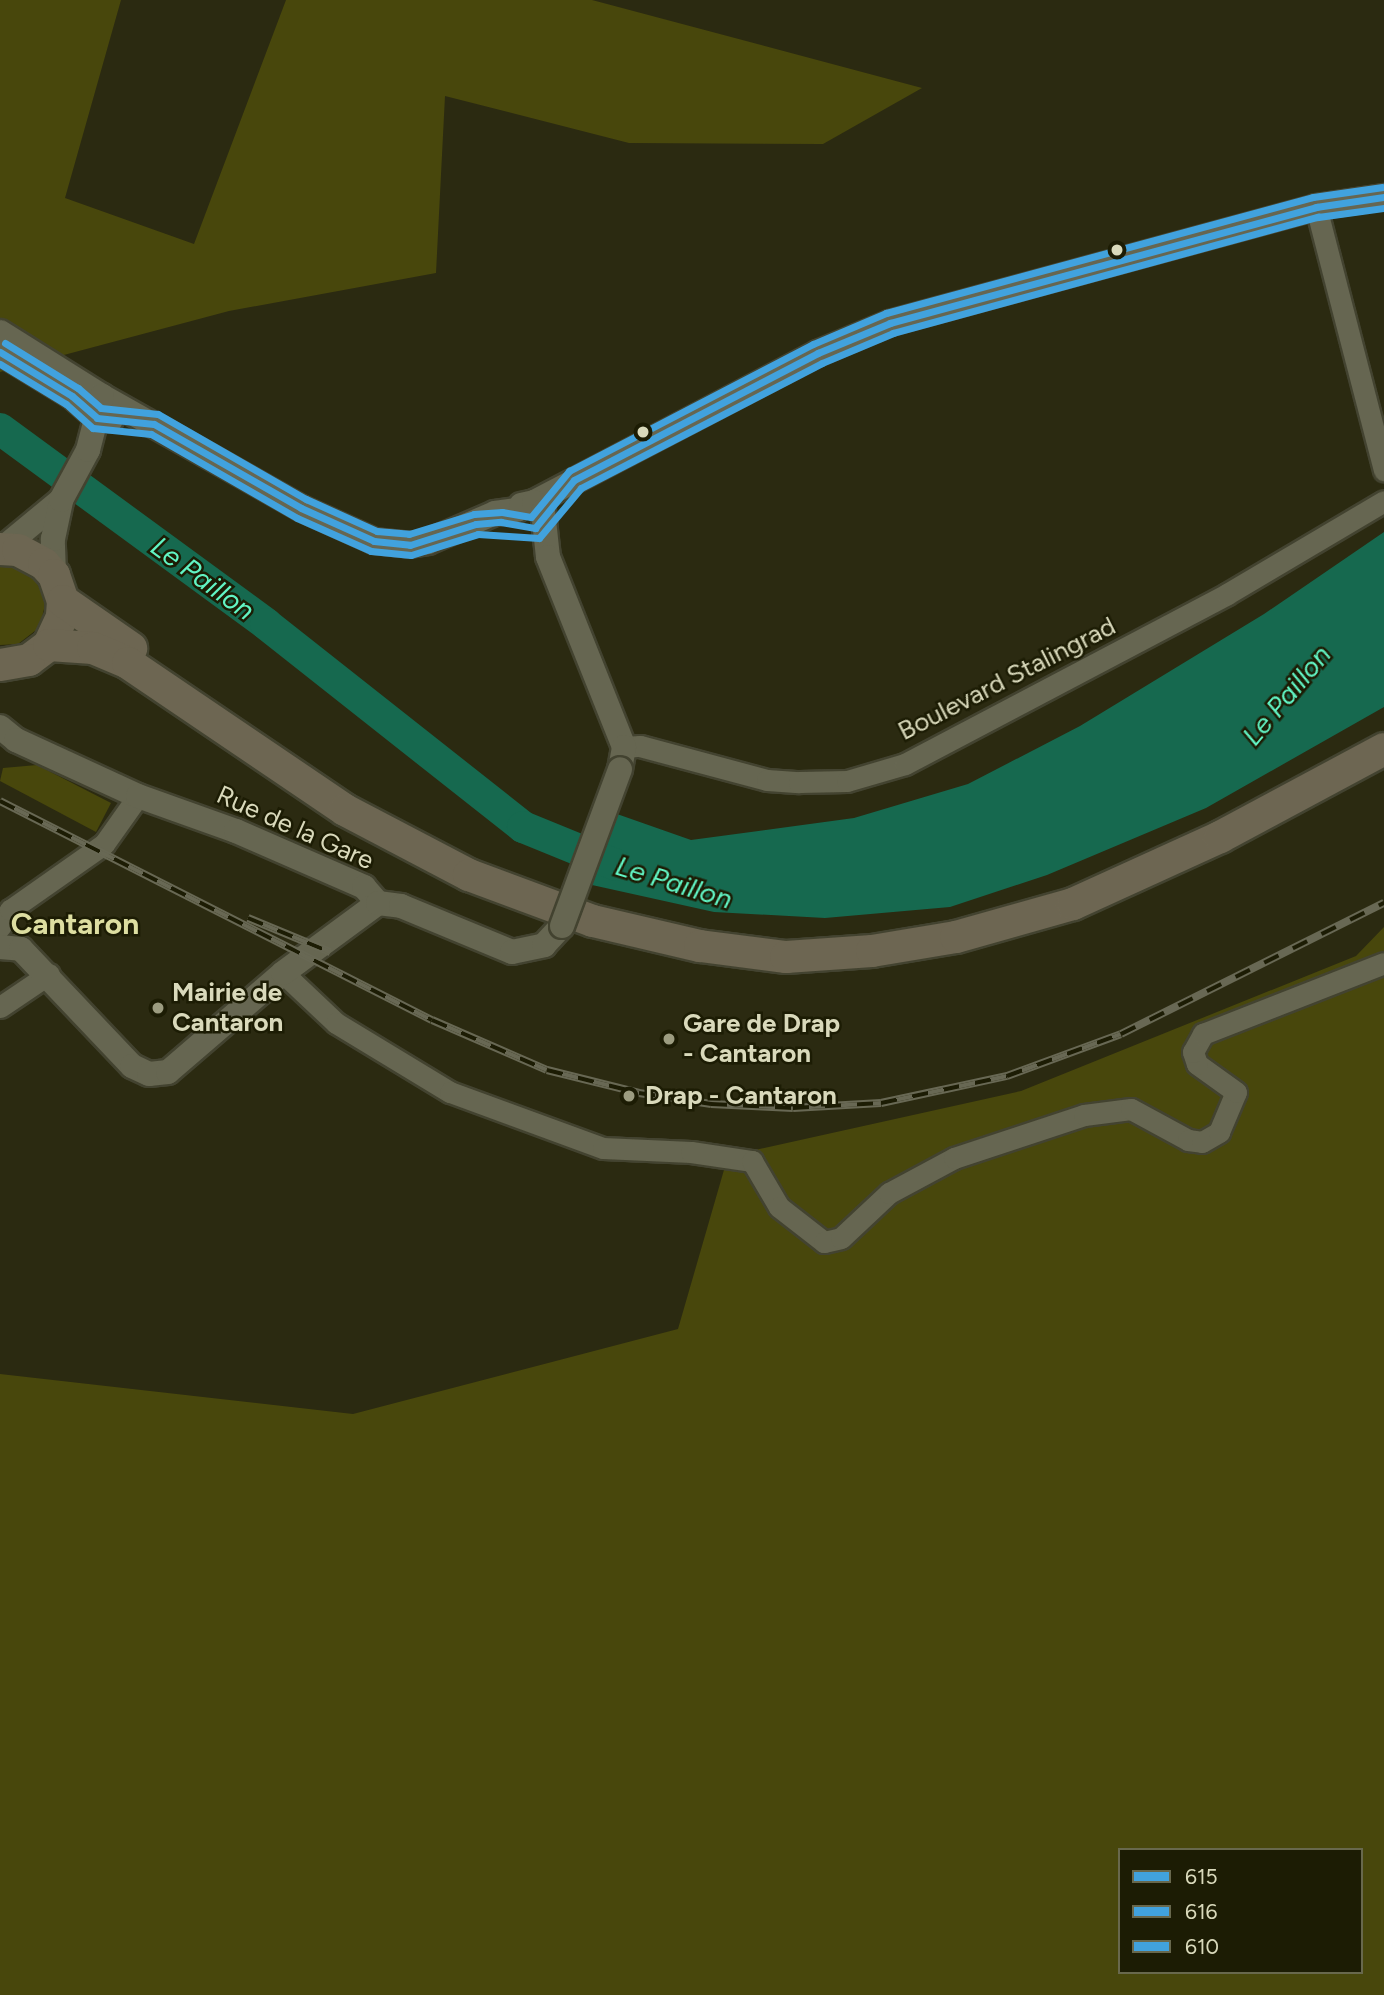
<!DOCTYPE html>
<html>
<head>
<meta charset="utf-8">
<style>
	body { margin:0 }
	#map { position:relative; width:1384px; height:1995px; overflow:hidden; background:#2b2a11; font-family:Figtree,sans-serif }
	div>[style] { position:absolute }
	.green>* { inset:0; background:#48470c }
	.water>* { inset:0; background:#16694f }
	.river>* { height:32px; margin:-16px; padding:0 16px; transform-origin:16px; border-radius:16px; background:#16694f }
	.roads { filter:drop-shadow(2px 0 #434330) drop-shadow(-2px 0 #434330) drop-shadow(0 2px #434330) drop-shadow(0 -2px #434330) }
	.minor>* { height:21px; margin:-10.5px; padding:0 10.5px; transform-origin:10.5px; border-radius:10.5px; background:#666651 }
	.tertiary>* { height:24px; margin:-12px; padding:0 12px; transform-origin:12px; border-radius:12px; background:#666651 }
	.primary>* { height:32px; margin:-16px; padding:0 16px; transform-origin:16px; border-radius:16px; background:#6d6652 }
	.rail>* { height:8px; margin-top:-4px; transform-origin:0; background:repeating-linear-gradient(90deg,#1c1c04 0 16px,#686854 0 32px); box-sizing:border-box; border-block:2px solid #686854 }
	.bridges { filter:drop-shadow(2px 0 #434330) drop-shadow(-2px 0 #434330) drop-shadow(0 2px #434330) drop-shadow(0 -2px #434330) }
	.tertiary-bridge>* { height:24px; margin:-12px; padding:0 12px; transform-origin:12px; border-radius:12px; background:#666651 }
	.bus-1>* { height:7px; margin:-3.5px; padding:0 3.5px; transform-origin:3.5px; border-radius:3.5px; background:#41a2de }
	.bus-2>* { height:7px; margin:-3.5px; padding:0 3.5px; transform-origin:3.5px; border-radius:3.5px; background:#41a2de }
	.bus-3>* { height:7px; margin:-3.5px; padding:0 3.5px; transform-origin:3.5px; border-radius:3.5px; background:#41a2de }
	.dots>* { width:19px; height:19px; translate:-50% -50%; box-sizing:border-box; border:4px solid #1c1c04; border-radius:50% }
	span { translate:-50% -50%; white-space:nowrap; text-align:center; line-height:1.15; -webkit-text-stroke:5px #1c1c04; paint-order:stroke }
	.street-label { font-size:26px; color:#d9d9bb }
	.poi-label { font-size:26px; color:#d9d9bb; font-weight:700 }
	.left { translate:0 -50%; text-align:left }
	.water-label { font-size:28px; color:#61f4c4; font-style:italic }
	.quarter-label { font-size:30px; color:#dddea1; font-weight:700 }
	.legend { position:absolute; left:1118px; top:1848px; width:245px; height:126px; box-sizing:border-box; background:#1c1c04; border:2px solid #68684d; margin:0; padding:9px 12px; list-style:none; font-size:21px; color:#d9d9bb }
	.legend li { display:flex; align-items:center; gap:14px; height:35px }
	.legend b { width:35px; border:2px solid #68684d }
</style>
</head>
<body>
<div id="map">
	<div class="green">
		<div style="clip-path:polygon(0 0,121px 0,65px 198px,194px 244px,286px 0,592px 0,922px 88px,823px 144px,629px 143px,445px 96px,436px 273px,229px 311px,0 372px)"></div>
		<div style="clip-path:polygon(0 566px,22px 569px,33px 576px,46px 600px,40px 627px,18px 644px,0 645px)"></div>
		<div style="clip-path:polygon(37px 765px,111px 803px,96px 832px,0 781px,3px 768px)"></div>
		<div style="clip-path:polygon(evenodd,1384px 927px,1384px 1995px,0 1995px,0 1374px,353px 1414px,678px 1329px,728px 1156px,1021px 1091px,1356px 956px,1384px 927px,1120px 1850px,1361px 1850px,1361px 1972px,1120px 1972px,1120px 1850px)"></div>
	</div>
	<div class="water">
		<div style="clip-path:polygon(1384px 532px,1384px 707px,1206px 808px,1047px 875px,950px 907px,825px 918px,714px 912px,592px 885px,617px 814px,691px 840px,854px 818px,968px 784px,1080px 726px,1264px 614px)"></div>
	</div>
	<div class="river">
		<div style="left:0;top:429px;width:330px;rotate:36.2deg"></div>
		<div style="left:266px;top:624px;width:328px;rotate:38.3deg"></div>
		<div style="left:523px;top:827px;width:100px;rotate:22.2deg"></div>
	</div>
	<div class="roads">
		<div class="minor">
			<div style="left:1316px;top:207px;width:272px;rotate:75.5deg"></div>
			<div style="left:624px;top:747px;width:16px;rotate:-4deg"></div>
			<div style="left:640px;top:746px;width:131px;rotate:15deg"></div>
			<div style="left:767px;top:780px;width:32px;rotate:4deg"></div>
			<div style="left:799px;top:782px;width:48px;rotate:-1.2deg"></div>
			<div style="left:847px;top:781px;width:60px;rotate:-16.3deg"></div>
			<div style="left:905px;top:764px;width:364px;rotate:-27.8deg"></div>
			<div style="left:1227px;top:594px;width:182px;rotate:-30.6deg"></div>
			<div style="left:0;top:927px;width:20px;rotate:-60deg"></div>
			<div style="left:10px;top:910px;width:115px;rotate:-35.1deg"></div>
			<div style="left:104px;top:844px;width:59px;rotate:-54.7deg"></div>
			<div style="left:283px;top:973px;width:73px;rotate:43.3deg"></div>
			<div style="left:336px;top:1023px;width:133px;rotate:31.2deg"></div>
			<div style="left:450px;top:1092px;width:163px;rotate:20.1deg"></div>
			<div style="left:603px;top:1148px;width:88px;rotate:2.6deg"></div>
			<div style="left:691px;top:1152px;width:62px;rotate:8.4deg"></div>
			<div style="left:752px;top:1161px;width:53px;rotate:59.6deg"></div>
			<div style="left:779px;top:1207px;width:57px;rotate:37.9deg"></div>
			<div style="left:824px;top:1242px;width:17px;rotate:-13deg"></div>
			<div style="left:841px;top:1238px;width:66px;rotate:-43.2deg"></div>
			<div style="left:889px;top:1193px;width:74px;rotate:-28.3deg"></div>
			<div style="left:954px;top:1158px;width:137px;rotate:-18.3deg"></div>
			<div style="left:1084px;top:1115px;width:47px;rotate:-7.3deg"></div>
			<div style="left:1131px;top:1109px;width:65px;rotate:28.5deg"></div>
			<div style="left:1188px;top:1140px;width:14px;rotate:8deg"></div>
			<div style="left:1202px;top:1142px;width:20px;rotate:-30deg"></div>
			<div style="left:1219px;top:1132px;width:43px;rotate:-67deg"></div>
			<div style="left:1236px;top:1092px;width:48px;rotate:-144.3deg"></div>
			<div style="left:1197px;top:1064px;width:13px;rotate:-108deg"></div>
			<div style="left:1193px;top:1052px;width:21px;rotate:-61deg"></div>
			<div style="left:1203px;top:1034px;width:194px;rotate:-21.4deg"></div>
			<div style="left:0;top:1007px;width:59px;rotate:-34deg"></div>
		</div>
		<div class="tertiary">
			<div style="left:0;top:332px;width:120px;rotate:32.1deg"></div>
			<div style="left:102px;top:396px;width:228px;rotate:29.4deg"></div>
			<div style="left:301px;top:508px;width:80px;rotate:24.3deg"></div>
			<div style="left:374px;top:541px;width:36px;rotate:6deg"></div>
			<div style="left:410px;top:545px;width:18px;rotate:-9deg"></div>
			<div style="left:428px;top:542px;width:73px;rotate:-23.4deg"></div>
			<div style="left:495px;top:513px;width:22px;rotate:-8deg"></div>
			<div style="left:0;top:352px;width:84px;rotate:31.4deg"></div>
			<div style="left:72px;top:396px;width:33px;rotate:41deg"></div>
			<div style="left:97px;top:418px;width:14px;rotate:8deg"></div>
			<div style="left:534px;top:502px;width:321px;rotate:-27.7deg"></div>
			<div style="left:818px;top:353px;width:78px;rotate:-22.6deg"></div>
			<div style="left:890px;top:323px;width:442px;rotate:-15.2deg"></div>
			<div style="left:1316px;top:207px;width:69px;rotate:-8.4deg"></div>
			<div style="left:521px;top:505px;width:13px;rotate:-13deg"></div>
			<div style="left:534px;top:502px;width:13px;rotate:45deg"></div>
			<div style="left:543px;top:511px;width:46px;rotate:83.8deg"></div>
			<div style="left:548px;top:557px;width:205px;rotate:68.2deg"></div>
			<div style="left:624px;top:747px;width:22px;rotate:100deg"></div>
			<div style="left:3px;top:548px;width:75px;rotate:-39.6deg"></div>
			<div style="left:54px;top:575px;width:36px;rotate:-92deg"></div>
			<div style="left:53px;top:539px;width:40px;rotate:-78deg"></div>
			<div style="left:61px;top:500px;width:57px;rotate:-61.6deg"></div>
			<div style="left:88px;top:450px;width:56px;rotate:-75.5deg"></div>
			<div style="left:0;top:727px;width:21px;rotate:39deg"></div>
			<div style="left:16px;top:740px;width:134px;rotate:24.7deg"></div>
			<div style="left:138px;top:796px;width:104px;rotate:19.7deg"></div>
			<div style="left:236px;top:831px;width:140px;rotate:23.6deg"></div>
			<div style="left:364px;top:887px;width:21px;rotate:49deg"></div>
			<div style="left:0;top:947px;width:21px;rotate:5deg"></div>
			<div style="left:21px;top:949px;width:161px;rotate:46.5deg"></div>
			<div style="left:132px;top:1066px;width:19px;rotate:25deg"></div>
			<div style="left:149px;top:1074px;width:19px;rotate:-6deg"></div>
			<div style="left:168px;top:1072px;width:152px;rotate:-40.7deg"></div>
			<div style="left:283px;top:973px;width:118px;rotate:-36.4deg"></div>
			<div style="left:378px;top:903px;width:23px;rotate:7deg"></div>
			<div style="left:401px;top:906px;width:120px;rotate:22.5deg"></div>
			<div style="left:512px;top:952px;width:33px;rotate:-12deg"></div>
			<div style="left:544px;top:945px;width:26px;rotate:-47deg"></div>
		</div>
		<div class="primary">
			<div style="left:0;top:549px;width:18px;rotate:3deg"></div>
			<div style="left:18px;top:550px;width:30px;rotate:28deg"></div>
			<div style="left:44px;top:564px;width:15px;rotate:48deg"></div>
			<div style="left:54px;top:575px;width:28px;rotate:71deg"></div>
			<div style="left:63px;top:601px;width:16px;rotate:94deg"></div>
			<div style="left:62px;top:617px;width:31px;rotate:115deg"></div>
			<div style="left:49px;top:645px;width:25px;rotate:143deg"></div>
			<div style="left:29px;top:660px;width:29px;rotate:170deg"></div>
			<div style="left:63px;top:601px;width:83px;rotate:34.7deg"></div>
			<div style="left:49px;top:645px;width:44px;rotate:3.9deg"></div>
			<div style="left:93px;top:648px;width:38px;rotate:23deg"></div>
			<div style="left:128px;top:663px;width:262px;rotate:34.1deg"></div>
			<div style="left:345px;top:810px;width:140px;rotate:27.7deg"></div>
			<div style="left:469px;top:875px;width:132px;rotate:20.4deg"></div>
			<div style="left:593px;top:921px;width:110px;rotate:13.2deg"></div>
			<div style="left:700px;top:946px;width:87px;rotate:7.3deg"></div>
			<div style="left:786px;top:957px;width:86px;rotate:-4deg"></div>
			<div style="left:872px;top:951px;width:85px;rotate:-9.5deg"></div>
			<div style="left:956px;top:937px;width:122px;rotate:-15.8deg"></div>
			<div style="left:1073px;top:904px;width:162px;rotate:-24.5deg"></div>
			<div style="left:1220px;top:837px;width:186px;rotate:-28.2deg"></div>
		</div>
	</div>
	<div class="rail">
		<div style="left:0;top:801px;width:484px;rotate:26.9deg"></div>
		<div style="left:432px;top:1020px;width:125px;rotate:23.5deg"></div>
		<div style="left:547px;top:1070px;width:95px;rotate:14deg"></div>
		<div style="left:639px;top:1093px;width:73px;rotate:8.7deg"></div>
		<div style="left:711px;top:1104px;width:82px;rotate:2.8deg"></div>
		<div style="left:793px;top:1108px;width:88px;rotate:-3.3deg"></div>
		<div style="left:881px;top:1103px;width:129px;rotate:-12.1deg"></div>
		<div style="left:1007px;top:1076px;width:121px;rotate:-20.2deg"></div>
		<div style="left:1121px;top:1034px;width:294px;rotate:-26.5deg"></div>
		<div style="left:248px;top:918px;width:89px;rotate:22.5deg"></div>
	</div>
	<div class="bridges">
		<div class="tertiary-bridge">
			<div style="left:562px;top:926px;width:167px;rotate:-69.7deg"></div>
		</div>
	</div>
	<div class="bus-1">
		<div style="left:0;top:352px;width:84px;rotate:31.4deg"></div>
		<div style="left:72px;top:396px;width:33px;rotate:41deg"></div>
		<div style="left:97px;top:418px;width:57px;rotate:6deg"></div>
		<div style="left:154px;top:424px;width:169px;rotate:29.7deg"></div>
		<div style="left:301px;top:508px;width:80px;rotate:24.3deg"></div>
		<div style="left:374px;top:541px;width:36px;rotate:6deg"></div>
		<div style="left:410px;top:545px;width:69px;rotate:-17.7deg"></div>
		<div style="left:476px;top:524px;width:25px;rotate:-5deg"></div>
		<div style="left:501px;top:522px;width:35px;rotate:10deg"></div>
		<div style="left:535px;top:528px;width:62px;rotate:-50.9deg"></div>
		<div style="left:574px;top:480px;width:275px;rotate:-27.5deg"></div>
		<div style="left:818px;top:353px;width:78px;rotate:-22.6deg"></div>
		<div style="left:890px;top:323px;width:442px;rotate:-15.2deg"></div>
		<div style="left:1316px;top:207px;width:69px;rotate:-8.4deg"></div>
	</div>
	<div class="bus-2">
		<div style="left:0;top:364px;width:77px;rotate:31.2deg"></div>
		<div style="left:66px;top:404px;width:36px;rotate:42deg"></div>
		<div style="left:93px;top:428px;width:58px;rotate:5.9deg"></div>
		<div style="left:151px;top:434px;width:168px;rotate:29.9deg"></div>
		<div style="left:297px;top:518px;width:81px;rotate:24deg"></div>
		<div style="left:371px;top:551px;width:40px;rotate:5.7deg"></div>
		<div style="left:411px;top:555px;width:70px;rotate:-17.4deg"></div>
		<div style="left:478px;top:534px;width:61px;rotate:3.8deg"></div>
		<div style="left:539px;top:538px;width:65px;rotate:-50deg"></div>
		<div style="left:581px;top:488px;width:271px;rotate:-27.4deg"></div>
		<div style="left:822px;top:363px;width:77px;rotate:-22.9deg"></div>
		<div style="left:893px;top:333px;width:441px;rotate:-15.3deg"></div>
		<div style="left:1318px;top:217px;width:67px;rotate:-7.8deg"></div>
	</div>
	<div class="bus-3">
		<div style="left:5px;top:343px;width:86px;rotate:31.7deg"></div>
		<div style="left:78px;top:388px;width:30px;rotate:41deg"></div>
		<div style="left:101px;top:408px;width:57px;rotate:6deg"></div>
		<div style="left:158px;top:414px;width:171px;rotate:29.9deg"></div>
		<div style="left:306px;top:499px;width:78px;rotate:24.3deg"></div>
		<div style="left:377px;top:531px;width:32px;rotate:5deg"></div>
		<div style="left:409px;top:534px;width:68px;rotate:-17.1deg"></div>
		<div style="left:474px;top:514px;width:28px;rotate:-4deg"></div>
		<div style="left:502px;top:512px;width:29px;rotate:10deg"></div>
		<div style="left:531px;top:517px;width:60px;rotate:-50.4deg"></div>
		<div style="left:569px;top:471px;width:275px;rotate:-27.5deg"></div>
		<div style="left:813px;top:344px;width:79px;rotate:-23deg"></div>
		<div style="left:886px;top:313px;width:442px;rotate:-15.2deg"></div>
		<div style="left:1313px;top:197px;width:70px;rotate:-8.2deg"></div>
	</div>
	<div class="dots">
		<div style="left:1117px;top:250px;background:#d9d9bb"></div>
		<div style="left:643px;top:432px;background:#d9d9bb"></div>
		<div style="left:158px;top:1008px;background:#9c9c80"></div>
		<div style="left:669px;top:1039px;background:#9c9c80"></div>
		<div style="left:629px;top:1096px;background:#9c9c80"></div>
	</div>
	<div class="street-label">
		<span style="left:1007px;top:679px;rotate:-27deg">Boulevard Stalingrad</span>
		<span style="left:295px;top:828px;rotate:24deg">Rue de la Gare</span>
	</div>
	<div class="poi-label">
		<span class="left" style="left:172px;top:1008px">Mairie de<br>Cantaron</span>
		<span class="left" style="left:683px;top:1039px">Gare de Drap<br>- Cantaron</span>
		<span class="left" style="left:645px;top:1096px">Drap - Cantaron</span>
	</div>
	<div class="water-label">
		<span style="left:203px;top:578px;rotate:36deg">Le Paillon</span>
		<span style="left:1286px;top:695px;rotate:-50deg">Le Paillon</span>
		<span style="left:674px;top:882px;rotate:17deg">Le Paillon</span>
	</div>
	<div class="quarter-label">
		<span style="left:75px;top:924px">Cantaron</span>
	</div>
	<ul class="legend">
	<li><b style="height:9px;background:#41a2de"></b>615</li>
	<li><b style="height:9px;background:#41a2de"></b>616</li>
	<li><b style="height:9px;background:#41a2de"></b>610</li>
	</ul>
</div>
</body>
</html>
